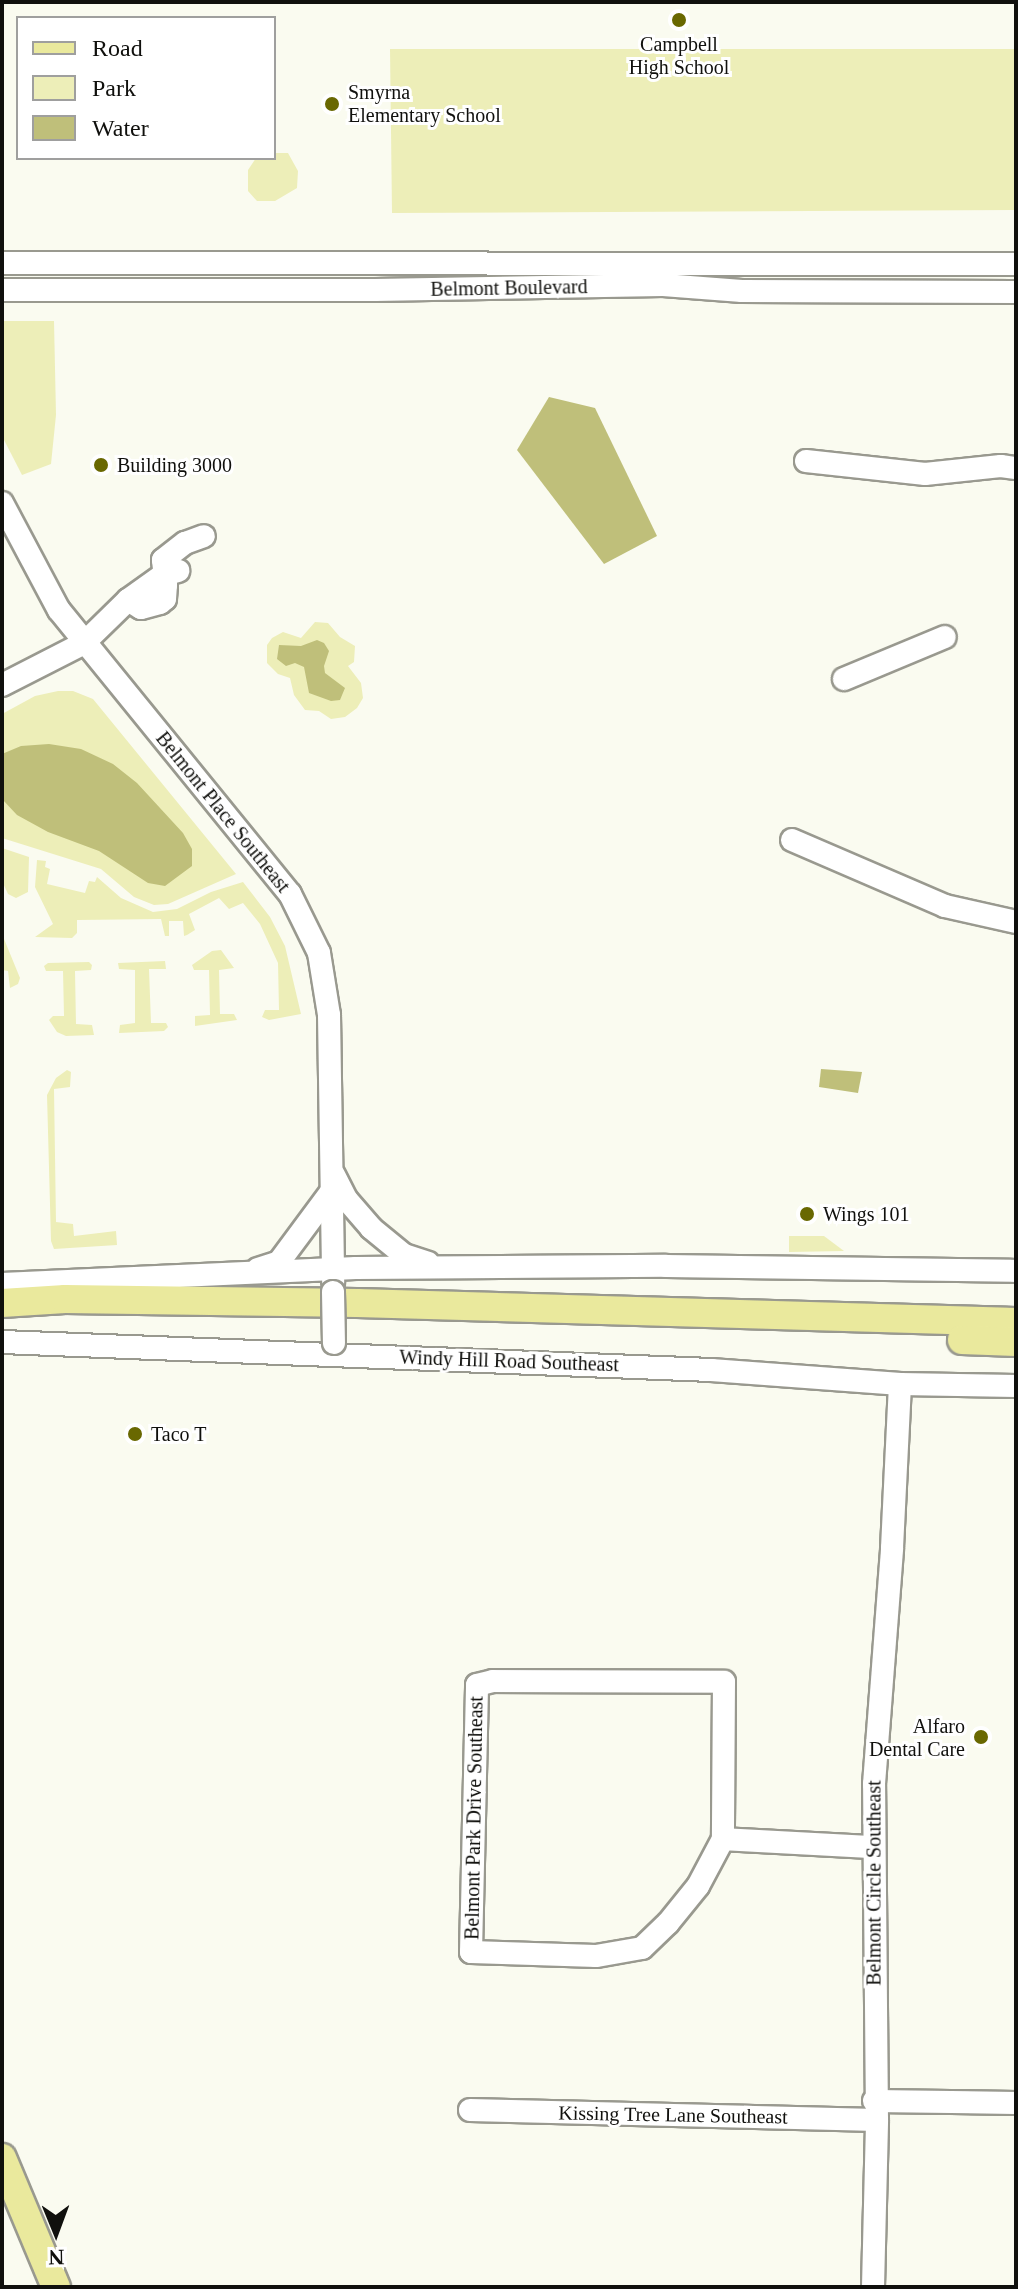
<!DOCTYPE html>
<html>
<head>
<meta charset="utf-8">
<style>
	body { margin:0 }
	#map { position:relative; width:1018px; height:2289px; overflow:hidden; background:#fafbf0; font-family:"Times New Roman",serif }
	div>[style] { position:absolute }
	.green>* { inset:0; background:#edeeb8 }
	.water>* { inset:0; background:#bfbf7a }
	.roads { filter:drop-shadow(2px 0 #99998f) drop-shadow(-2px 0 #99998f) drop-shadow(0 2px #99998f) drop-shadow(0 -2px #99998f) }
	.minor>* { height:22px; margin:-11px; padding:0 11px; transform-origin:11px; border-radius:11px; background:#fff }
	.major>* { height:28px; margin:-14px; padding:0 14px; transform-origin:14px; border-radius:14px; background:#eae99d }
	.bridges { filter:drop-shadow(2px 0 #99998f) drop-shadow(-2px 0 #99998f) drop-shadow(0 2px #99998f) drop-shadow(0 -2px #99998f) }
	.minor-bridge>* { height:22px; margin:-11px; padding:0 11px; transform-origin:11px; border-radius:11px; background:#fff }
	.dots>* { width:22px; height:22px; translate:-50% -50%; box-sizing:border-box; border:4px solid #fff; border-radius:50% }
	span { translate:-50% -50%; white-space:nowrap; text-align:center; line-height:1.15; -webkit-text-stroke:6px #fff; paint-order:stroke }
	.poi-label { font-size:20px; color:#10100d }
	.left { translate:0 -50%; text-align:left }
	.right { translate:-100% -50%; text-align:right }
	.street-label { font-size:20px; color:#10100d }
	.frame { position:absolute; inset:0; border:4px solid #10100d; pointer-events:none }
	.legend { position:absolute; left:16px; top:16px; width:260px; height:144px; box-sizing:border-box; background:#fff; border:2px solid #9f9f9e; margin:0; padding:10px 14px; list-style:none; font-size:24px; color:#10100d }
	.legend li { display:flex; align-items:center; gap:16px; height:40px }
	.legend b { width:40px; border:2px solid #9f9f9e }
	.north { position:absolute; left:16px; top:2193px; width:80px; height:80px; -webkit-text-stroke:6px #fff; paint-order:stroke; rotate:179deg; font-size:22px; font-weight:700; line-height:32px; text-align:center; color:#10100d }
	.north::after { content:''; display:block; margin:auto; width:28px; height:36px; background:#10100d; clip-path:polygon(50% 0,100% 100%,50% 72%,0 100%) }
</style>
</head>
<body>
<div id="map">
	<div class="green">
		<div style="clip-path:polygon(390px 49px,1016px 49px,1016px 210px,392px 213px)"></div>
		<div style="clip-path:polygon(274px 153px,288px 153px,298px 171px,297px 188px,275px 201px,257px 201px,248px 191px,248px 170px,256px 158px,274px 158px)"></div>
		<div style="clip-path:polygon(2px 321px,54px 321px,56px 415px,51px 464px,22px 475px,2px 436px)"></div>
		<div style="clip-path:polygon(315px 622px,328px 623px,340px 637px,355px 646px,354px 662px,348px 666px,361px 683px,363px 698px,357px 708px,345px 717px,331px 719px,319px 711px,305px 710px,294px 695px,290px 678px,278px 674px,267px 663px,267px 645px,272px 638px,283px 632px,301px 638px)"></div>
		<div style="clip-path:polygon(58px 691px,73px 691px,93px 699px,236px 874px,168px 904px,154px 905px,134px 897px,101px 869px,2px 838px,2px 714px,35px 696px)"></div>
		<div style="clip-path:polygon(2px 848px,29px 857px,28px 892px,16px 898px,8px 894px,2px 881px)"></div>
		<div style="clip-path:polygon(37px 860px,46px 861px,45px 867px,50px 869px,47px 884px,85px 893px,89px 881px,95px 882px,97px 877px,121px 898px,153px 912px,177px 909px,211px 892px,243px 882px,270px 917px,285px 946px,301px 1014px,269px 1020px,262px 1017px,265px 1010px,279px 1010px,278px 963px,260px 924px,243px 903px,229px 909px,219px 898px,189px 914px,195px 930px,187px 935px,184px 936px,183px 921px,169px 921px,169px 936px,165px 936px,161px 919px,77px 920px,77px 933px,72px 938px,35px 937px,53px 924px,35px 887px)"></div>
		<div style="clip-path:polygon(2px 934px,20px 978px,18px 984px,10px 988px,8px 971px,2px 970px)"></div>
		<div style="clip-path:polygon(221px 950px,234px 968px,219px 970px,220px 1014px,234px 1014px,237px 1020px,195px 1026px,195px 1016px,210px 1015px,209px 970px,194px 970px,192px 965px,212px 951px)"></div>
		<div style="clip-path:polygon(165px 961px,166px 969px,149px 969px,151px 1023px,166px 1023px,168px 1027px,164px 1031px,119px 1033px,120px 1025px,135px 1023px,135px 970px,119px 969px,118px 963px)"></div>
		<div style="clip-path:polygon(89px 962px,92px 965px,91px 970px,75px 971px,76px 1024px,92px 1025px,94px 1035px,66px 1036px,57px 1032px,49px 1020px,53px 1016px,64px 1016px,63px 971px,46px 971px,44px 966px,48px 963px)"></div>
		<div style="clip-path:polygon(67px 1070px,71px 1072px,70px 1087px,54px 1089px,56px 1222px,73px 1224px,74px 1236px,116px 1231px,117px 1245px,54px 1249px,51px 1241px,47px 1095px,56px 1078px)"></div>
		<div style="clip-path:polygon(789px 1236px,824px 1236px,844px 1251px,789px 1252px)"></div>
	</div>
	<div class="water">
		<div style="clip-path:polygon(549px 397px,595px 408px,657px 536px,604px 564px,517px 450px)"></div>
		<div style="clip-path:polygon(317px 640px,324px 643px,329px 651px,324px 666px,325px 673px,345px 688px,340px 700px,331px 701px,309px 693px,304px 667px,295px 663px,286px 666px,277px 659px,279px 645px,301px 646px)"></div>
		<div style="clip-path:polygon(49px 744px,81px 749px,113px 764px,137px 783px,183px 833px,192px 849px,192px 866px,165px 886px,148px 883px,99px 851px,48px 832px,17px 815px,2px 799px,2px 754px,21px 746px)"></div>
		<div style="clip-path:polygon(821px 1069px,862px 1072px,858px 1093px,819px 1087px)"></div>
	</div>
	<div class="roads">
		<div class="minor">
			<div style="left:2px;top:263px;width:1014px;rotate:0.06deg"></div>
			<div style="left:2px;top:290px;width:373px"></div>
			<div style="left:375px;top:290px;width:288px;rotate:-1deg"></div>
			<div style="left:663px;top:285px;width:79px;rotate:4.3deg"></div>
			<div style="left:742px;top:291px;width:274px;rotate:0.2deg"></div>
			<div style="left:806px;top:461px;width:120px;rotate:6.2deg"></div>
			<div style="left:925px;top:474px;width:76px;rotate:-6deg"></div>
			<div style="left:1001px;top:466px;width:15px;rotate:8deg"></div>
			<div style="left:2px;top:503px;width:121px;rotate:62deg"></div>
			<div style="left:59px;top:610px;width:366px;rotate:50.9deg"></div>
			<div style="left:290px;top:894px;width:66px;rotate:63.8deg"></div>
			<div style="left:319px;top:953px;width:63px;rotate:80.8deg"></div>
			<div style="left:329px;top:1015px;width:267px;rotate:89.1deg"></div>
			<div style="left:128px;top:600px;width:15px;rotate:32deg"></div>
			<div style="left:141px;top:608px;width:20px;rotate:-15deg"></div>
			<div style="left:160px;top:603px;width:6px;rotate:-39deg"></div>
			<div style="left:165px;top:599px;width:14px;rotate:-86deg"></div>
			<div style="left:166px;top:585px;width:25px;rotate:-97deg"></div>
			<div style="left:163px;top:560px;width:28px;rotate:-38deg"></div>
			<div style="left:185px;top:543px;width:20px;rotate:-20deg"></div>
			<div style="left:844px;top:679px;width:109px;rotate:-22.6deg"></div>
			<div style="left:2px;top:685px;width:92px;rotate:-27.1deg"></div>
			<div style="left:84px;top:643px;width:62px;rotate:-44.3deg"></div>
			<div style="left:128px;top:600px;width:43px;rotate:-35.5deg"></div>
			<div style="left:163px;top:575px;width:16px;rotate:-15deg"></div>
			<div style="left:792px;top:840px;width:167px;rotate:23.3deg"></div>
			<div style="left:945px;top:906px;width:73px;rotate:12.7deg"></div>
			<div style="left:334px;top:1175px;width:28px;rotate:63deg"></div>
			<div style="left:347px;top:1200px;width:37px;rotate:49deg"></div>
			<div style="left:371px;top:1228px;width:43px;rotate:39.3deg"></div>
			<div style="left:404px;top:1255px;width:25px;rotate:18deg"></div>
			<div style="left:258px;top:1269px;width:22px;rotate:-18deg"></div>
			<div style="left:279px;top:1262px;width:87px;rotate:-53.4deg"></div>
			<div style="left:2px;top:1284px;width:354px;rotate:-2.6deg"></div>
			<div style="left:356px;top:1268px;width:310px;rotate:-0.4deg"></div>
			<div style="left:666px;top:1266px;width:350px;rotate:0.8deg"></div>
			<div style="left:2px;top:1342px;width:710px;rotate:2.26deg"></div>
			<div style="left:711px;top:1370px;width:190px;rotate:4.2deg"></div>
			<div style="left:900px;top:1384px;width:116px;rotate:1deg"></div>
			<div style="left:493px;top:1681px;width:231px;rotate:0.2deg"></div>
			<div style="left:724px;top:1682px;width:157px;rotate:90.4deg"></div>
			<div style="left:723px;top:1839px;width:53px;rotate:118deg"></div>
			<div style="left:698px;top:1886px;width:48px;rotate:129deg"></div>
			<div style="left:668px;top:1923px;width:36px;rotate:136deg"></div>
			<div style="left:642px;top:1948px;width:47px;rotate:170.1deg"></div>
			<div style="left:596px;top:1956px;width:125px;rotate:-178.2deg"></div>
			<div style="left:471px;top:1952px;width:267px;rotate:-88.7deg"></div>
			<div style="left:477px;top:1685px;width:16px;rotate:-14deg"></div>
			<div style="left:723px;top:1839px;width:150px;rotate:3.1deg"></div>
			<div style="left:874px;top:2101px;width:142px;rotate:0.8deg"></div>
			<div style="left:470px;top:2110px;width:407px;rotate:1.4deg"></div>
			<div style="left:873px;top:2287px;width:167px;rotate:-88.6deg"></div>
			<div style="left:877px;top:2120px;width:336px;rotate:-90.5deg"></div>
			<div style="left:874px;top:1784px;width:237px;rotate:-85.6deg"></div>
			<div style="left:892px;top:1548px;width:164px;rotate:-87.2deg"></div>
		</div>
		<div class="major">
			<div style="left:2px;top:1303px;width:63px;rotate:-3.6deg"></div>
			<div style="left:65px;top:1299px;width:292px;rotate:0.8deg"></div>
			<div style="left:357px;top:1303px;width:659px;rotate:1.65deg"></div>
			<div style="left:962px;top:1340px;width:54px;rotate:2.1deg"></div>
			<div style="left:2px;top:2158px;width:140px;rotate:67.3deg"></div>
		</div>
	</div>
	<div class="bridges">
		<div class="minor-bridge">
			<div style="left:333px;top:1292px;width:51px;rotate:88.9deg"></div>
		</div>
	</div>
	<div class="dots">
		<div style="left:679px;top:20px;background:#696801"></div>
		<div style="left:332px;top:104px;background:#696801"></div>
		<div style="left:101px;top:465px;background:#696801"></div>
		<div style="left:807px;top:1214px;background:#696801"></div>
		<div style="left:135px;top:1434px;background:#696801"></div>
		<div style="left:981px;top:1737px;background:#696801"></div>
	</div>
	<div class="poi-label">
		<span style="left:679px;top:56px">Campbell<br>High School</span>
		<span class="left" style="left:348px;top:104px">Smyrna<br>Elementary School</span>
		<span class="left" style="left:117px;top:465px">Building 3000</span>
		<span class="left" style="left:823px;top:1214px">Wings 101</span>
		<span class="left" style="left:151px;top:1434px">Taco T</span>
		<span class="right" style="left:965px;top:1738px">Alfaro<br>Dental Care</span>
	</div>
	<div class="street-label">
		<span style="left:509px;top:288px;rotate:-1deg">Belmont Boulevard</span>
		<span style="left:223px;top:812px;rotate:51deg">Belmont Place Southeast</span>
		<span style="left:509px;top:1361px;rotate:2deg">Windy Hill Road Southeast</span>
		<span style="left:474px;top:1818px;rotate:-89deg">Belmont Park Drive Southeast</span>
		<span style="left:874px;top:1883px;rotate:-90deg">Belmont Circle Southeast</span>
		<span style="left:673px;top:2115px;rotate:1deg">Kissing Tree Lane Southeast</span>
	</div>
	<div class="frame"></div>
	<ul class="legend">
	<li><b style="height:10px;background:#eae99d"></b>Road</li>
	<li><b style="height:22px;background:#edeeb8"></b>Park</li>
	<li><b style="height:22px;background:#bfbf7a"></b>Water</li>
	</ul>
	<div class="north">N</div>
</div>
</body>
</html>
